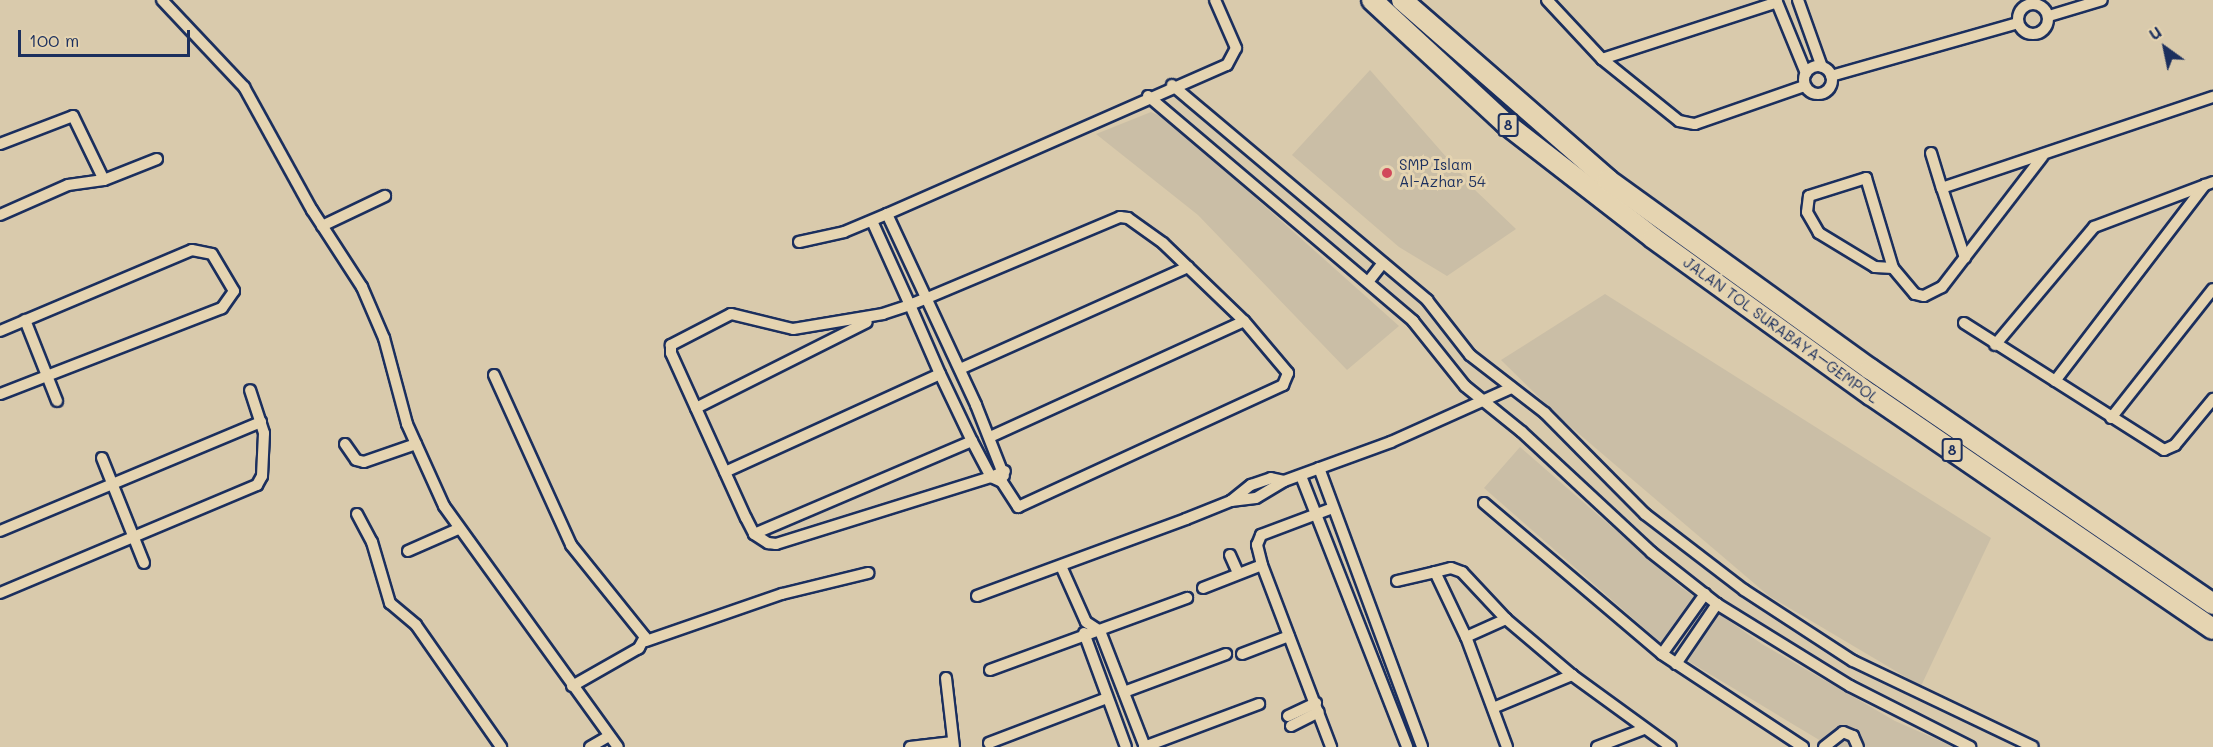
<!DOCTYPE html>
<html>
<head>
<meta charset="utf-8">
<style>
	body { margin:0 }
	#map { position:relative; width:2213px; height:747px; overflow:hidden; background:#d9caac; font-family:Mali,sans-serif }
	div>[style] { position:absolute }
	.built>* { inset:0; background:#cabea6 }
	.roads { filter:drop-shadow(2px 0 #1b2f5e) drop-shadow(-2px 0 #1b2f5e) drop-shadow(0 2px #1b2f5e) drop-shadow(0 -2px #1b2f5e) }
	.minor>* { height:10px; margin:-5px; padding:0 5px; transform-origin:5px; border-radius:5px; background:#e5d4b1 }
	.minor>.ring { margin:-5px; padding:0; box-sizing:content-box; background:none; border:10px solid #e5d4b1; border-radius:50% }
	.motorway>* { height:20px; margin:-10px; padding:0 10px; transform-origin:10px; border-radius:10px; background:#e5d4b1 }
	.dots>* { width:16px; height:16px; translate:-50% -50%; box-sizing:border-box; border:3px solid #e5d4b1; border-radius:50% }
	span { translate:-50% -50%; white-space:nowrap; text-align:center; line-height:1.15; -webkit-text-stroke:6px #e5d4b1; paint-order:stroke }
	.shield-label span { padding:2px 4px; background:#e5d4b1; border:2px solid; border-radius:4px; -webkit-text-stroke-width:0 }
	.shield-label { font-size:14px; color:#1b2f5e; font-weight:700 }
	.poi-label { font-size:15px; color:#1b2f5e }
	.left { translate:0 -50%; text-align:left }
	.street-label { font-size:15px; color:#1b2f5e }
	.north { position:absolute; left:2135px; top:18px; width:60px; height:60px; -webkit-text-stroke:4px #e5d4b1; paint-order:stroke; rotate:327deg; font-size:16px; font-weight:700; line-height:24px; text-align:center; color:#1b2f5e }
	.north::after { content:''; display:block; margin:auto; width:21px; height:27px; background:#1b2f5e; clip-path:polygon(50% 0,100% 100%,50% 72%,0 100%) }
	.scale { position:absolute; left:18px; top:30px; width:172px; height:27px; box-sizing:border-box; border:3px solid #1b2f5e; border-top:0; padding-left:8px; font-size:18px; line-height:21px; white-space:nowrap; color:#1b2f5e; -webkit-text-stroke:4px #e5d4b1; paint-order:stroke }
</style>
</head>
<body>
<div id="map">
	<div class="built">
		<div style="clip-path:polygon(1370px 70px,1476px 191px,1516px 229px,1447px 276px,1399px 247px,1292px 155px)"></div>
		<div style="clip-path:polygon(1151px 112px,1167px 119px,1399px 326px,1347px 370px,1198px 215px,1096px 134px)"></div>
		<div style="clip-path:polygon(1605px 294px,1991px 538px,1921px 686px,1769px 596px,1558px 416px,1501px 360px)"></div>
		<div style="clip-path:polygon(1520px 447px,1682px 588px,1762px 644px,1895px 721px,1954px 747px,1831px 747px,1668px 649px,1484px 488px)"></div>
	</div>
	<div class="roads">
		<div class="minor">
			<div style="left:162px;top:0;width:120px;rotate:46.7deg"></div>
			<div style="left:244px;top:87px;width:141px;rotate:61.1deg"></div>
			<div style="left:312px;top:210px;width:92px;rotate:57deg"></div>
			<div style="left:362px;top:287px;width:56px;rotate:66.7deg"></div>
			<div style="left:384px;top:338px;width:89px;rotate:75deg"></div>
			<div style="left:407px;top:424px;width:90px;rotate:65.7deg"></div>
			<div style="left:444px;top:506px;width:297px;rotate:54.2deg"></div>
			<div style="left:1547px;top:0;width:81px;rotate:47deg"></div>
			<div style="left:1602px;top:59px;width:99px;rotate:38.8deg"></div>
			<div style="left:1679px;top:121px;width:16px;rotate:11deg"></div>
			<div style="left:1695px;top:124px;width:115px;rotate:-19.2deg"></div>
			<div style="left:1776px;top:0;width:79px;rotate:67.7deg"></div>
			<div style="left:1798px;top:0;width:71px;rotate:70.3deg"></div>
			<div class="ring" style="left:2018px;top:4px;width:20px;height:20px"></div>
			<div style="left:2049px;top:16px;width:55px;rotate:-16.8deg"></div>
			<div style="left:1602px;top:59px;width:184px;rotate:-18deg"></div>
			<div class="ring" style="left:1804px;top:66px;width:18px;height:18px"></div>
			<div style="left:1831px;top:76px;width:194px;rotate:-15.8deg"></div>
			<div style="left:1172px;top:85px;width:334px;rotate:40.1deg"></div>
			<div style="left:1427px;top:300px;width:70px;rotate:52deg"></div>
			<div style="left:1470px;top:355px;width:95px;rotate:37.7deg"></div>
			<div style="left:1545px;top:413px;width:142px;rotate:45.3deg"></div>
			<div style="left:1645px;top:514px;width:125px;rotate:37.5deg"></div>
			<div style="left:1744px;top:590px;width:130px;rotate:33.1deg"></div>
			<div style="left:1853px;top:661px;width:199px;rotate:25.5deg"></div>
			<div style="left:1148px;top:96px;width:348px;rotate:40.3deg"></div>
			<div style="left:1413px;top:321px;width:83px;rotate:51.3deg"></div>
			<div style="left:1465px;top:386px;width:73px;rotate:38.9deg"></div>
			<div style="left:1522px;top:432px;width:176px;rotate:42.9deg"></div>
			<div style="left:1651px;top:552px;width:84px;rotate:38.2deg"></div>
			<div style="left:1717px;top:604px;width:156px;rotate:31.7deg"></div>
			<div style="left:1850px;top:686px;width:135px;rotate:26.9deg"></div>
			<div style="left:0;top:144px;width:78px;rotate:-21deg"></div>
			<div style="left:73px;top:116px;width:71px;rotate:64.2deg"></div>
			<div style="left:1931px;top:153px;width:37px;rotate:73deg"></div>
			<div style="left:887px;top:214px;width:211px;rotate:65deg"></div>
			<div style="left:976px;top:405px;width:76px;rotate:68.5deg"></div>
			<div style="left:0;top:215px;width:74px;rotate:-23.8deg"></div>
			<div style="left:68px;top:185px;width:36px;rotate:-8deg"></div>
			<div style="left:104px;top:180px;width:57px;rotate:-21.6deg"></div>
			<div style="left:872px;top:221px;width:92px;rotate:65.7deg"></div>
			<div style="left:910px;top:305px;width:75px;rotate:66.5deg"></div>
			<div style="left:940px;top:374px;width:74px;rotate:64.5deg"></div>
			<div style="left:972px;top:441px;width:41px;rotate:62.2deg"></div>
			<div style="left:991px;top:477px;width:12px;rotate:24deg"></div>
			<div style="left:1002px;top:482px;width:30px;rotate:57deg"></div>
			<div style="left:1018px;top:507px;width:292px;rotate:-24.7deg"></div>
			<div style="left:1283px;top:385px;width:13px;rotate:-67deg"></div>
			<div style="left:1288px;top:373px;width:68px;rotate:-130.2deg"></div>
			<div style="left:1244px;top:321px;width:112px;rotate:-136.1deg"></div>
			<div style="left:1163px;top:243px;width:43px;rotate:-144.5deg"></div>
			<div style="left:1128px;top:218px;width:8px;rotate:-173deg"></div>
			<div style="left:1120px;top:217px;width:209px;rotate:157.2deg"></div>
			<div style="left:927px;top:298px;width:18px;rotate:158deg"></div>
			<div style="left:910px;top:305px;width:28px;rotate:162deg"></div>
			<div style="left:883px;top:314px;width:91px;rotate:170.5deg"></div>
			<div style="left:793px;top:329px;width:64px;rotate:-166.4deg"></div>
			<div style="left:731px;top:314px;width:68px;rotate:152.7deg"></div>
			<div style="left:671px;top:345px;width:8px;rotate:90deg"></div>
			<div style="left:671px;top:353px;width:181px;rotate:65.6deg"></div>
			<div style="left:746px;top:518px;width:18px;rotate:63deg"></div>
			<div style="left:754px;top:534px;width:17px;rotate:33deg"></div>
			<div style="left:768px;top:543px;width:8px;rotate:7deg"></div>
			<div style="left:776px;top:544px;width:225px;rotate:-17.3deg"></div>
			<div style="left:991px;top:477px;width:15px;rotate:-23deg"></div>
			<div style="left:322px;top:226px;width:70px;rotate:-25.5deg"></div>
			<div style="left:799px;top:242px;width:46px;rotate:-12.5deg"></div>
			<div style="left:844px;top:232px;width:47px;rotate:-22.7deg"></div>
			<div style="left:887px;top:214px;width:371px;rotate:-23.7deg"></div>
			<div style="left:1227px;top:65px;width:19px;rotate:-62deg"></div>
			<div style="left:1236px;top:48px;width:52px;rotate:-113.6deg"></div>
			<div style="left:1965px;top:258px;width:74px;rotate:-108.2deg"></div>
			<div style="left:1942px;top:188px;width:286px;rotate:-18.6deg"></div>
			<div style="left:1893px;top:268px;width:18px;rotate:-177deg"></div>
			<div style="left:1875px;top:267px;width:66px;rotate:-148.7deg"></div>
			<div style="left:1819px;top:233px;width:24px;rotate:-120deg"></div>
			<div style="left:1807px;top:212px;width:16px;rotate:-83deg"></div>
			<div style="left:1809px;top:196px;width:60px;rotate:-17.5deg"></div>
			<div style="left:1866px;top:178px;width:94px;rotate:73.3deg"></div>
			<div style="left:1893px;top:268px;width:34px;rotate:50deg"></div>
			<div style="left:1915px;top:294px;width:9px;rotate:13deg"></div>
			<div style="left:1924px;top:296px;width:20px;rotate:-27deg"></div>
			<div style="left:1942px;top:287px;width:165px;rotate:-52.4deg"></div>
			<div style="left:1368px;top:282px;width:24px;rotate:-52deg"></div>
			<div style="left:25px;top:320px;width:87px;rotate:68.4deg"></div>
			<div style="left:1964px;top:323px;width:237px;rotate:32.4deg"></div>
			<div style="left:2164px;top:450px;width:12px;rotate:-24deg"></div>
			<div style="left:2175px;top:445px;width:60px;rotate:-50.4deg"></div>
			<div style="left:0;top:331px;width:208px;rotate:-22.9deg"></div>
			<div style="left:192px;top:250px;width:20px;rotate:11deg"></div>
			<div style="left:212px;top:254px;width:43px;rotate:59.3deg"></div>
			<div style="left:234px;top:291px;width:21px;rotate:125deg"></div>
			<div style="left:222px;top:308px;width:238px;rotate:158.8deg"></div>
			<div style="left:1995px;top:345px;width:154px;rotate:-50deg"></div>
			<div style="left:2094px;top:227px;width:127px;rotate:-20.7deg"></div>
			<div style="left:960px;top:369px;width:250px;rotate:-24.1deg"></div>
			<div style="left:494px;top:375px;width:187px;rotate:65.6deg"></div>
			<div style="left:571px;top:545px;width:118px;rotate:51.2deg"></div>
			<div style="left:645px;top:637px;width:13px;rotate:119deg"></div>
			<div style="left:639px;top:648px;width:77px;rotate:150.4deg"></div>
			<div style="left:2055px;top:381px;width:247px;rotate:-52.6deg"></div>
			<div style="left:696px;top:408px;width:191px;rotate:-26.7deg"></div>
			<div style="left:2111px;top:418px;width:164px;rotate:-51.7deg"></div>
			<div style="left:990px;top:437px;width:279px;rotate:-24.5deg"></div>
			<div style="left:345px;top:444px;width:19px;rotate:55deg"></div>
			<div style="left:356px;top:460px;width:8px;rotate:14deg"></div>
			<div style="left:364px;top:462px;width:55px;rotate:-19.1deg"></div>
			<div style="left:102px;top:458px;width:113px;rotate:68.2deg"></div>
			<div style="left:1319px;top:468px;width:297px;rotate:69.7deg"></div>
			<div style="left:725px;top:472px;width:236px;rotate:-24.5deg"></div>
			<div style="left:1301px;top:476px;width:291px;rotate:68.6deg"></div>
			<div style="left:1231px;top:501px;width:25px;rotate:-7deg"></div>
			<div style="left:1256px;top:498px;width:33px;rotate:-31deg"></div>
			<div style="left:1484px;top:503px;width:233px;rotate:40.3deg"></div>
			<div style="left:1662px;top:654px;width:169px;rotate:33.4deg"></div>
			<div style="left:357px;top:514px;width:32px;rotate:62deg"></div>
			<div style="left:372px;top:542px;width:64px;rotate:73.6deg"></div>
			<div style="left:390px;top:603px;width:34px;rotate:40deg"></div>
			<div style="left:416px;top:625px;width:149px;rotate:55.1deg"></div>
			<div style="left:0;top:531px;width:283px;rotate:-22.7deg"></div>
			<div style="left:754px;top:534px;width:237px;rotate:-23.1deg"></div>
			<div style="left:408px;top:551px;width:55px;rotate:-23.7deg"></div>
			<div style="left:1230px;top:555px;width:20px;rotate:66deg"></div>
			<div style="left:1262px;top:565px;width:21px;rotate:-104deg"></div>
			<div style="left:1257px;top:545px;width:11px;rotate:-68deg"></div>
			<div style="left:1261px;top:535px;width:77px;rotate:-20.6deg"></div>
			<div style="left:1061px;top:566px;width:61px;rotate:65.9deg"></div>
			<div style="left:1086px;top:622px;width:17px;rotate:33deg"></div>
			<div style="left:1100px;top:631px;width:124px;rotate:68.8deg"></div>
			<div style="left:1397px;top:581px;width:39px;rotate:-13deg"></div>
			<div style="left:1203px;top:588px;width:63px;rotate:-21.3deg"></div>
			<div style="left:1262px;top:565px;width:195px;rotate:69.2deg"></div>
			<div style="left:0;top:593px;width:279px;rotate:-22.8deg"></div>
			<div style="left:257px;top:485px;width:10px;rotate:-61deg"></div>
			<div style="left:262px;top:476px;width:43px;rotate:-87.3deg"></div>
			<div style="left:264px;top:433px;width:45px;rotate:-108deg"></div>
			<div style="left:977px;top:596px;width:223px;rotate:-20.2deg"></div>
			<div style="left:1186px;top:519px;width:48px;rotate:-21.8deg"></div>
			<div style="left:1231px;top:501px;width:26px;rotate:-39deg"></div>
			<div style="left:1251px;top:485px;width:21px;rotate:-19deg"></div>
			<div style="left:1271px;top:478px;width:13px;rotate:13deg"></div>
			<div style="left:1284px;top:481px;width:114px;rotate:-20deg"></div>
			<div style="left:1391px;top:442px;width:132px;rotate:-24.2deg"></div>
			<div style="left:1084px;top:633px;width:121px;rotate:69.8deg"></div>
			<div style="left:1466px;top:637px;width:44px;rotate:-24.2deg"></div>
			<div style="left:646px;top:641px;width:144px;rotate:-19.1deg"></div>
			<div style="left:782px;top:594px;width:89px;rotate:-13.7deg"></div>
			<div style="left:1242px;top:654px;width:50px;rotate:-21deg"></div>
			<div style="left:1662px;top:654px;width:74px;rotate:-54.4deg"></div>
			<div style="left:1676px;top:664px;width:73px;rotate:-55.7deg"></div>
			<div style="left:990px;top:670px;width:210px;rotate:-20.1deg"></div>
			<div style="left:946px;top:678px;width:69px;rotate:83.4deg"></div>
			<div style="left:1124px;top:692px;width:109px;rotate:-20.4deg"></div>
			<div style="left:1493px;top:708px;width:86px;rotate:-22.7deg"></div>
			<div style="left:1288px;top:716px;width:31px;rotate:-25deg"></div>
			<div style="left:1291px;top:726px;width:31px;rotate:-27deg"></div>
			<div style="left:989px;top:743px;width:126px;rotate:-20.9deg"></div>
			<div style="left:590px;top:747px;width:22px;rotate:-30deg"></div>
			<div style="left:910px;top:747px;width:43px;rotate:-6.6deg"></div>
			<div style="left:1144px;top:747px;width:123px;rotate:-20.5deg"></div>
			<div style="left:1507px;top:747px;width:117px;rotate:-110.4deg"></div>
			<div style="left:1466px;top:637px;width:72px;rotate:-115.5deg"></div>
			<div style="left:1435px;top:572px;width:16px;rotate:-14deg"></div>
			<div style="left:1451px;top:568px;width:12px;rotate:20deg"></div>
			<div style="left:1462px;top:572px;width:64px;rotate:46.9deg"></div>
			<div style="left:1506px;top:619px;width:87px;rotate:40.3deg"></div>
			<div style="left:1572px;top:675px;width:122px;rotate:36deg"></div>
			<div style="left:1597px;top:747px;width:50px;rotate:-21deg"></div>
			<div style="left:1824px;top:747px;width:24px;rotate:-38deg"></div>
			<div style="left:1843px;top:732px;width:11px;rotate:22deg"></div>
			<div style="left:1853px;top:736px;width:12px;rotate:66deg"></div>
		</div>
		<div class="motorway">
			<div style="left:1372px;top:0;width:181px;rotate:42.8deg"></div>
			<div style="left:1505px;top:123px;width:187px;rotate:37.8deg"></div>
			<div style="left:1653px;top:238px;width:269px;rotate:35.8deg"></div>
			<div style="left:1871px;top:395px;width:414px;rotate:34.4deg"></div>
			<div style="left:1402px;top:0;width:274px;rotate:41.1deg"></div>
			<div style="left:1608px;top:180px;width:323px;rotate:35.8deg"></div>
			<div style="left:1870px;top:369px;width:416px;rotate:34.4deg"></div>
		</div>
	</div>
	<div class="dots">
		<div style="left:1387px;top:173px;background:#d1495b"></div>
	</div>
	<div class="shield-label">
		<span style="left:1508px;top:125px">8</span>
		<span style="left:1952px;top:450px">8</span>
	</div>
	<div class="poi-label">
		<span class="left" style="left:1399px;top:173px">SMP Islam<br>Al-Azhar 54</span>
	</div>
	<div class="street-label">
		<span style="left:1781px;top:330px;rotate:36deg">JALAN TOL SURABAYA–GEMPOL</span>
	</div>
	<div class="north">U</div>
	<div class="scale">100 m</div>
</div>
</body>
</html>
